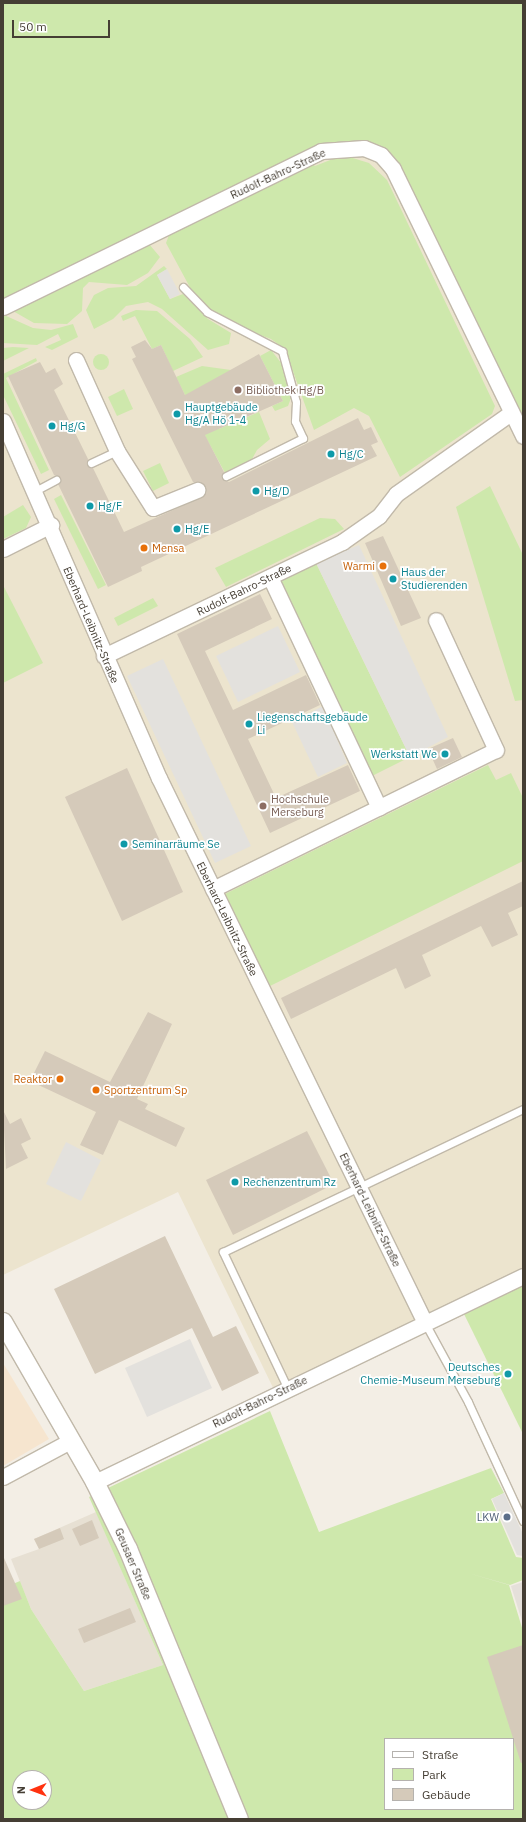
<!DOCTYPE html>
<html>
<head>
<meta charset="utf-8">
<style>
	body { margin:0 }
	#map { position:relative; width:526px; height:1822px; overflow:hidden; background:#f3eee5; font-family:"IBM Plex Sans",sans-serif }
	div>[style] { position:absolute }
	.residential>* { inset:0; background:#e7e0d3 }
	.commercial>* { inset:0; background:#f6e5cf }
	.industrial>* { inset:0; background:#e5e0da }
	.education>* { inset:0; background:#ece4ce }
	.green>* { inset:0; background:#cee8ac }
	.round { border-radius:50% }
	.parking>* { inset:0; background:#e3e1dd }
	.building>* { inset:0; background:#d5caba }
	.roads { filter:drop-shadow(1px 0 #c1b9aa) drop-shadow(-1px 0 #c1b9aa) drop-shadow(0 1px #c1b9aa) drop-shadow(0 -1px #c1b9aa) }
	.service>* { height:7px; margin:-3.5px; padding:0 3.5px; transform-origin:3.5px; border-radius:3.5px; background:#fff }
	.minor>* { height:15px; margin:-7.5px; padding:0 7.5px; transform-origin:7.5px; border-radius:7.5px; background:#fff }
	.tertiary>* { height:18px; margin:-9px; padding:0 9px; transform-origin:9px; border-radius:9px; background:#fff }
	.dots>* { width:11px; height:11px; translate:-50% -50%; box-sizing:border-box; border:2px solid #fff; border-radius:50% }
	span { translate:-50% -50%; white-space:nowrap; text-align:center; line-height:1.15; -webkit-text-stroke:3.5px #fff; paint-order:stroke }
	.street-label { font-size:11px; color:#453e34 }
	.education-label { font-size:11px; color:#785e54 }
	.left { translate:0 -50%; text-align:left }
	.culture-label { font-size:11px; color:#0d838f }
	.right { translate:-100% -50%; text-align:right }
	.food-label { font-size:11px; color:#c56008 }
	.service-label { font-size:11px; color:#4e5e75 }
	.frame { position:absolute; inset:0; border:4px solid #453e34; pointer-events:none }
	.legend { position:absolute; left:384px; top:1738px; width:130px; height:72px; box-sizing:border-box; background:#fff; border:1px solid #b5b2ae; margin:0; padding:5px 7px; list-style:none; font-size:12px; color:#453e34 }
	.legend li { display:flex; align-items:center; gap:8px; height:20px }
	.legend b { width:20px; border:1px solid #b5b2ae }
	.north { position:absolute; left:12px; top:1770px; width:40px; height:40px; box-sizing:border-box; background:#fff; border:1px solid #b5b2ae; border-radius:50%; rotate:269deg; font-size:11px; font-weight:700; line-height:16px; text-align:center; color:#453e34 }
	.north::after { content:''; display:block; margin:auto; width:14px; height:18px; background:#ff3210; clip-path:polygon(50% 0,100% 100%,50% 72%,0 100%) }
	.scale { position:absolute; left:12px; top:20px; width:98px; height:18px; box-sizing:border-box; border:2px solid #453e34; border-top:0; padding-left:5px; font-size:12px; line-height:14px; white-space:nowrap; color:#453e34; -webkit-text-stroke:3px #fff; paint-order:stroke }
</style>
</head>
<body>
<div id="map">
	<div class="residential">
		<div style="clip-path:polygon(96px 1512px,163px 1665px,84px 1691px,31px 1609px,11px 1559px,39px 1549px,34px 1539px)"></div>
	</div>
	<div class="commercial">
		<div style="clip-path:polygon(3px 1363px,49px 1439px,3px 1466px)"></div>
	</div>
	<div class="industrial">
		<div style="clip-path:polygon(523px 1582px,523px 1624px,511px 1586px)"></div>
	</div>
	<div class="education">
		<div style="clip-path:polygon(343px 141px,363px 141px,381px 149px,523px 421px,523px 1279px,278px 1398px,178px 1192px,3px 1275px,3px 301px,322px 145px)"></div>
	</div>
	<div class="green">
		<div style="clip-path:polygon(3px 3px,523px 3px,523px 421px,395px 162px,363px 141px,322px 145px,3px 300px)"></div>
		<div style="clip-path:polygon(343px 155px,369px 163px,387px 180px,495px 406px,492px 414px,400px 477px,369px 416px,354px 408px,314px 430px,285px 349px,271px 339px,230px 324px,210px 311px,193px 293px,166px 243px,169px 235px,230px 206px,308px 159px,315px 166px)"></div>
		<div style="clip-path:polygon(149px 244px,160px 257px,148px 273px,127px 285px,89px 282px,83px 288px,82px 311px,67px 324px,34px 323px,13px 311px)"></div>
		<div style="clip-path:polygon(164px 266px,167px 269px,157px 275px,170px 299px,183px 294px,208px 319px,231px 333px,229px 344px,208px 350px,162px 309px,148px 302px,126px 306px,113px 319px,94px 329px,86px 310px,94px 295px,108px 288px,136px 286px)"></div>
		<div style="clip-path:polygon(136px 310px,157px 311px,190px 339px,203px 357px,173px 371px,161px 345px,152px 349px,135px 316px,123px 321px,121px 316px)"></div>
		<div style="clip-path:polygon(4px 315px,33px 328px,51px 330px,73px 324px,78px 337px,52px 350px,45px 347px,61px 340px,58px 334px,37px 345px,3px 343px)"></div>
		<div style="clip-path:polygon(3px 348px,13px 347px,29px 348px,3px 361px)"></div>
		<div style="clip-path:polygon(271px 350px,282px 364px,291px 398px,288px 406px,275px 411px,272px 406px,283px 401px,260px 356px)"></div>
		<div class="round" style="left:93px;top:354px;width:16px;height:16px"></div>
		<div style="clip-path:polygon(36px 358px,37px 361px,6px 378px,49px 470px,41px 474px,3px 395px,3px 374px)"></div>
		<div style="clip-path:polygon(202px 366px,231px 370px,187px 399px,176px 377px)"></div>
		<div style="clip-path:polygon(124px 389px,133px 409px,117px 416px,108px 397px)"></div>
		<div style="clip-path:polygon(259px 412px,270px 439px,257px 450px,251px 461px,225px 473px,202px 430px,216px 424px,219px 429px)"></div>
		<div style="clip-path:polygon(160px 463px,169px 483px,153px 491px,143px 471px)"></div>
		<div style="clip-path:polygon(490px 486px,523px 555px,523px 700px,515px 701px,456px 507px)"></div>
		<div style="clip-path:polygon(61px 495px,106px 585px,98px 589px,54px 499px)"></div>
		<div style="clip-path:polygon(23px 505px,31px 517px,26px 528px,3px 539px,3px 517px)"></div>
		<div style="clip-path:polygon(320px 518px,335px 519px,344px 529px,226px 587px,215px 568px)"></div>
		<div style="clip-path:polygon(316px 563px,410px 757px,372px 776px,278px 582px)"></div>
		<div style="clip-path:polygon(3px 585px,43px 663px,3px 683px)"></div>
		<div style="clip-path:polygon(153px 598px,158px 606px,118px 626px,114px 618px)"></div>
		<div style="clip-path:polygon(488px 765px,496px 780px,511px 773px,523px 798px,523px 861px,270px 986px,225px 894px)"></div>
		<div style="clip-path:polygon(523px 1285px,523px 1434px,464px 1314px)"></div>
		<div style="clip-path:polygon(evenodd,270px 1411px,319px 1532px,491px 1468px,504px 1493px,491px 1499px,516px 1557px,523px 1558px,523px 1580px,510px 1585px,468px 1573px,509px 1585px,523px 1631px,523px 1819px,3px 1819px,3px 1588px,20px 1581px,31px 1609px,84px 1691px,163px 1665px,89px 1497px,270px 1411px,385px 1739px,513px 1739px,513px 1809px,385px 1809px,385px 1739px,270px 1411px,20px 1778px,44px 1778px,44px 1802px,20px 1802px,20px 1778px)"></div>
	</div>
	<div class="parking">
		<div style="clip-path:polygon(167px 269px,180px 294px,170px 299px,157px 275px)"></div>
		<div style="clip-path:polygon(359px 545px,448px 737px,410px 757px,316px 563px)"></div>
		<div style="clip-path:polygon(278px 626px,300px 672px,238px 702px,216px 656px)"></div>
		<div style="clip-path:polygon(163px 659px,251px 846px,215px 863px,127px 676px)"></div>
		<div style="clip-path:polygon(323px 706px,347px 763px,318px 777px,292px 722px)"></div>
		<div style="clip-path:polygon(66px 1142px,101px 1160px,81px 1201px,46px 1184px)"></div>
		<div style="clip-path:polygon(190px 1339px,212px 1388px,147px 1417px,125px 1368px)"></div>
		<div style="clip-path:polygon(504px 1493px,523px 1534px,523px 1556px,517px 1555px,492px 1499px)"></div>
	</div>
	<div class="building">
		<div style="clip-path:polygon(145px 340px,152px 349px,161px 345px,185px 395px,259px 354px,283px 401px,205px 435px,224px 472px,224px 480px,229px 482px,358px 418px,364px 430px,371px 427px,378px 442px,371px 445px,377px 456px,141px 567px,142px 571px,108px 587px,58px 484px,61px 478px,54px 475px,8px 376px,40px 362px,46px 373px,55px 368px,63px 384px,54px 390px,88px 459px,87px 465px,93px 468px,124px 532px,200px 498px,206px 491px,202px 483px,193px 482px,132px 359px,136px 357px,131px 347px)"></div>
		<div style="clip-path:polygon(383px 536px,421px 618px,401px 626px,365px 543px)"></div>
		<div style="clip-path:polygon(260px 594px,272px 619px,205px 651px,233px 710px,306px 675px,320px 705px,248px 739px,276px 798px,348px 765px,360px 791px,270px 833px,177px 634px)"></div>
		<div style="clip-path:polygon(453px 738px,462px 757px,437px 769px,428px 749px)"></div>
		<div style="clip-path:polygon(127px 768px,183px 892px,122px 921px,65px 797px)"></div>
		<div style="clip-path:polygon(523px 881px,523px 906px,508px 913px,518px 935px,492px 947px,481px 926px,422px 955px,431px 976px,405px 989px,396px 968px,291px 1019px,281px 998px)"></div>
		<div style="clip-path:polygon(148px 1012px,172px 1024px,137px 1099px,148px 1104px,145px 1109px,185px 1128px,176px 1147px,119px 1120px,103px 1155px,80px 1145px,96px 1112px,30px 1081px,45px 1051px,110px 1082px)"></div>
		<div style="clip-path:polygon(3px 1110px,10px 1124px,21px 1118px,31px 1139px,21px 1144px,28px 1158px,6px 1169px)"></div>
		<div style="clip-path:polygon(307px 1131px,334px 1184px,233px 1235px,206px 1180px)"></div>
		<div style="clip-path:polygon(165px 1236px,213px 1337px,236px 1326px,259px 1373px,222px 1391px,192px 1328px,95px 1374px,54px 1289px)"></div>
		<div style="clip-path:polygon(92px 1520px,99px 1538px,80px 1546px,72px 1529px)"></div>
		<div style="clip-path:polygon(60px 1528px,64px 1539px,39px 1549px,34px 1539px)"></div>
		<div style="clip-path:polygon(4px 1558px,22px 1599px,3px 1606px,3px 1559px)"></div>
		<div style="clip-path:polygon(130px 1608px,136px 1622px,84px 1643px,78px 1629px)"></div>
		<div style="clip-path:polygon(523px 1645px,523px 1763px,521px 1763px,487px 1657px)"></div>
	</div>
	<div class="roads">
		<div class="service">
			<div style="left:183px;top:287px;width:35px;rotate:46deg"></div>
			<div style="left:207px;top:312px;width:85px;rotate:27.5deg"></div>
			<div style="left:282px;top:351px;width:53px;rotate:74.6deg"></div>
			<div style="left:296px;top:402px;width:19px;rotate:93deg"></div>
			<div style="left:295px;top:421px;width:19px;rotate:65deg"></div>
			<div style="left:303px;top:438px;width:86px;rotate:153.7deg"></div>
			<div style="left:91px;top:463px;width:29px;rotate:-25deg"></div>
			<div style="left:35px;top:491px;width:24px;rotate:-28deg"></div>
			<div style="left:425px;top:1323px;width:90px;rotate:61.4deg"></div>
			<div style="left:468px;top:1402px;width:131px;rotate:65.2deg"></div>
			<div style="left:288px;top:1389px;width:152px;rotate:-115.4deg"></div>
			<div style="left:223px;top:1252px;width:332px;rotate:-25.5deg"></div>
		</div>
		<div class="minor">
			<div style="left:3px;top:307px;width:354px;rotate:-26.1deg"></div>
			<div style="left:321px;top:151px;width:43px;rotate:-4deg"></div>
			<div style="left:364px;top:148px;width:18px;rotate:22deg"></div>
			<div style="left:381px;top:155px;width:18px;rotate:49deg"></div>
			<div style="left:393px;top:169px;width:297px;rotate:64deg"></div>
			<div style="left:76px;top:360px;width:100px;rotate:65.7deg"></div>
			<div style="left:117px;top:451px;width:67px;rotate:57.7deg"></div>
			<div style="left:153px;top:508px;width:48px;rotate:-22.2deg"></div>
			<div style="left:3px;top:421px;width:390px;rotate:66.4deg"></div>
			<div style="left:159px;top:778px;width:606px;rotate:63.98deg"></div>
			<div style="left:3px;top:549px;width:54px;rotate:-26.6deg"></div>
			<div style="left:270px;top:577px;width:255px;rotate:64.7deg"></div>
			<div style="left:104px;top:656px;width:264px;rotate:-25.6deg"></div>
			<div style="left:342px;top:542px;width:45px;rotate:-35.1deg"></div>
			<div style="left:379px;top:516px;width:28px;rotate:-52deg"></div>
			<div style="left:396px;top:494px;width:141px;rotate:-35.2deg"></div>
			<div style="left:213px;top:889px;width:315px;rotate:-26.2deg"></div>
			<div style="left:496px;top:750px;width:143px;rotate:-114.8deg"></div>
			<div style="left:3px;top:1477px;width:78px;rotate:-28.2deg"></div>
			<div style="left:95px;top:1482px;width:475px;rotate:-25.7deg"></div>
		</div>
		<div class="tertiary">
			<div style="left:3px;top:1322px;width:185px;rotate:60.1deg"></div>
			<div style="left:95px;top:1482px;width:75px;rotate:63.8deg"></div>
			<div style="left:128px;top:1549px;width:292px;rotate:67.7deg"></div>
		</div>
	</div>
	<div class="dots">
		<div style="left:238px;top:390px;background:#8d6e63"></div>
		<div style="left:177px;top:414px;background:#0f9aa8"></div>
		<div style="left:52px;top:426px;background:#0f9aa8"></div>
		<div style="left:331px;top:454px;background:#0f9aa8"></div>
		<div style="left:256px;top:491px;background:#0f9aa8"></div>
		<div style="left:90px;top:506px;background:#0f9aa8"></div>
		<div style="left:177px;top:529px;background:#0f9aa8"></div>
		<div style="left:144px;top:548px;background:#e8710a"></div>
		<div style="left:383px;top:566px;background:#e8710a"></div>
		<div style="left:393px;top:579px;background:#0f9aa8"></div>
		<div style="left:249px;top:724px;background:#0f9aa8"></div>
		<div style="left:445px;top:754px;background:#0f9aa8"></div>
		<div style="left:263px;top:806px;background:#8d6e63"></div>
		<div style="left:124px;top:844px;background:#0f9aa8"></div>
		<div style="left:60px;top:1079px;background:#e8710a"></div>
		<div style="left:96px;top:1090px;background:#e8710a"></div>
		<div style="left:235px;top:1182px;background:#0f9aa8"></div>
		<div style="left:508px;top:1374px;background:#0f9aa8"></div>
		<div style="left:507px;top:1517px;background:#5c6f8a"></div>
	</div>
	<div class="street-label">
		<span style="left:278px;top:174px;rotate:-25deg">Rudolf-Bahro-Straße</span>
		<span style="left:244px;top:590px;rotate:-26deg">Rudolf-Bahro-Straße</span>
		<span style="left:91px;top:625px;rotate:67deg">Eberhard-Leibnitz-Straße</span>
		<span style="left:227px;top:919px;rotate:64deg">Eberhard-Leibnitz-Straße</span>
		<span style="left:370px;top:1210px;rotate:64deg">Eberhard-Leibnitz-Straße</span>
		<span style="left:260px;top:1402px;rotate:-26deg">Rudolf-Bahro-Straße</span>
		<span style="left:133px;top:1564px;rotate:67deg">Geusaer Straße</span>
	</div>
	<div class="education-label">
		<span class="left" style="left:246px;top:390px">Bibliothek Hg/B</span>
		<span class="left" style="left:271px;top:806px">Hochschule<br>Merseburg</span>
	</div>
	<div class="culture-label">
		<span class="left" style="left:185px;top:414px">Hauptgebäude<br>Hg/A Hö 1-4</span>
		<span class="left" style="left:60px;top:426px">Hg/G</span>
		<span class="left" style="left:339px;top:454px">Hg/C</span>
		<span class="left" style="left:264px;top:491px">Hg/D</span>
		<span class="left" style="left:98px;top:506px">Hg/F</span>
		<span class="left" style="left:185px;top:529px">Hg/E</span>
		<span class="left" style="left:401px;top:579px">Haus der<br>Studierenden</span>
		<span class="left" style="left:257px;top:724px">Liegenschaftsgebäude<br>Li</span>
		<span class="right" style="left:437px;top:754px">Werkstatt We</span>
		<span class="left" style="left:132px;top:844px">Seminarräume Se</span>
		<span class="left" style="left:243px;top:1182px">Rechenzentrum Rz</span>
		<span class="right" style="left:500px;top:1374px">Deutsches<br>Chemie-Museum Merseburg</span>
	</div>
	<div class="food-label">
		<span class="left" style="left:152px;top:548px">Mensa</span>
		<span class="right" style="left:375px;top:566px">Warmi</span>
		<span class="right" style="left:52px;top:1079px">Reaktor</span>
		<span class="left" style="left:104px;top:1090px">Sportzentrum Sp</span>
	</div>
	<div class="service-label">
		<span class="right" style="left:499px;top:1517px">LKW</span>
	</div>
	<div class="frame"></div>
	<ul class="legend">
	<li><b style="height:5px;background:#fff"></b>Straße</li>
	<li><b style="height:11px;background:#cee8ac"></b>Park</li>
	<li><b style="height:11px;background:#d5caba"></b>Gebäude</li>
	</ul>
	<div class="north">N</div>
	<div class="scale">50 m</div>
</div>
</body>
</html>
